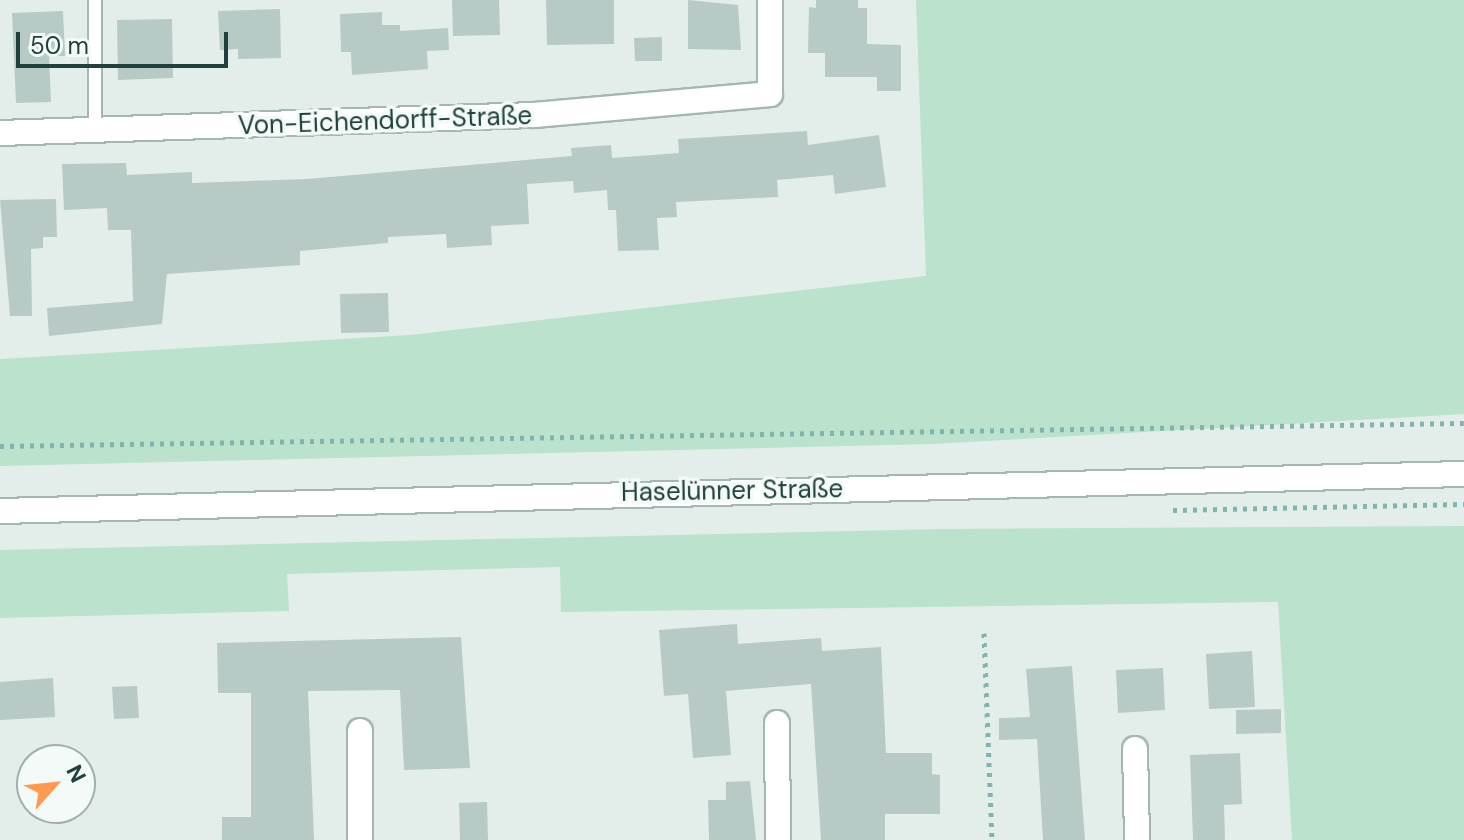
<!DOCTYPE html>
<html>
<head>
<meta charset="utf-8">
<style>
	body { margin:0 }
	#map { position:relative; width:1464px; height:840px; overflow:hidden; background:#e3eeeb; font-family:"DM Sans",sans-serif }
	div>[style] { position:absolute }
	.green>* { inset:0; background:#bae2cc }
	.building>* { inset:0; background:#b8cac5 }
	.path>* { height:5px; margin-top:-2.5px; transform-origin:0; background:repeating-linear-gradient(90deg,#80b5ae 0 4px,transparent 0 10px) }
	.roads { filter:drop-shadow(2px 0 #a5b7b4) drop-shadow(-2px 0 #a5b7b4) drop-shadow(0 2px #a5b7b4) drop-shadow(0 -2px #a5b7b4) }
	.service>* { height:12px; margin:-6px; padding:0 6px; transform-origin:6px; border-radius:6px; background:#fff }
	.minor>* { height:24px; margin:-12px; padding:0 12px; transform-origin:12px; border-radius:12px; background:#fff }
	.tertiary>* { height:24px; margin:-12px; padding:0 12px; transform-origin:12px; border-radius:12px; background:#fff }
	span { translate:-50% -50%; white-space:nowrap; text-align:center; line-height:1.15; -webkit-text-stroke:7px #f4faf8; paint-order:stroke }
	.street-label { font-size:26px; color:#20423f }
	.north { position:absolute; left:16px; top:744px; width:80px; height:80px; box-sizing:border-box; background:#f4faf8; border:2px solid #9fb0ae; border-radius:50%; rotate:63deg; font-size:22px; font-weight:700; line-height:32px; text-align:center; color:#20423f }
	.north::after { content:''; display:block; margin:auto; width:28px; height:36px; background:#ff9a50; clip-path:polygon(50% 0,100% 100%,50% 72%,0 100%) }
	.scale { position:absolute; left:16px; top:32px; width:212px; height:36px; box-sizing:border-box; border:4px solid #20423f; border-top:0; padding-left:10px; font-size:24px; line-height:28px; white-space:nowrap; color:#20423f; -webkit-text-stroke:6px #f4faf8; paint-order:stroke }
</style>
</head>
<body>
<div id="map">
	<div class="green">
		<div style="clip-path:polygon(916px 0,1464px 0,1464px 414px,932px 444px,0 466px,0 359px,410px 335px,926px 276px)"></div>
		<div style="clip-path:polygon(1464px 526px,1464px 840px,1292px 840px,1278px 602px,561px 612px,560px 567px,287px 574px,289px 611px,0 618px,0 550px,939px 529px)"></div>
	</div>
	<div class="building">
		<div style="clip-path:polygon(452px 0,499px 0,500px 35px,453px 36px)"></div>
		<div style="clip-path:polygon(546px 0,614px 0,614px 44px,547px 45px)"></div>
		<div style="clip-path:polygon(688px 0,738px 5px,741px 50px,688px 49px)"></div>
		<div style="clip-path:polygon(816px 0,858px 0,858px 8px,867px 8px,867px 44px,901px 45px,901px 91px,877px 91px,877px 77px,825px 77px,825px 53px,808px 53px,809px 7px,816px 8px)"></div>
		<div style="clip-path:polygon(280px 9px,281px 58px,238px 59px,238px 49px,220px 50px,218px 11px)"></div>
		<div style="clip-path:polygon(63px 11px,65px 56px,49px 56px,51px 102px,16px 103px,12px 13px)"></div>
		<div style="clip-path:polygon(382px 12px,382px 25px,400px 25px,400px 31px,448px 28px,449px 50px,427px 51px,428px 69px,352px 75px,351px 52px,341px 52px,340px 14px)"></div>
		<div style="clip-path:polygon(172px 19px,173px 78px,118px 80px,117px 20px)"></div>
		<div style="clip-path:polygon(662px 37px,662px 61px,635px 61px,634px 38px)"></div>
		<div style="clip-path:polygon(807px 131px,808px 145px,879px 135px,886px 187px,835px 194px,833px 175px,777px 180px,778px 197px,676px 202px,677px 217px,657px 218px,659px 250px,618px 251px,616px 210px,608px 210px,607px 190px,574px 193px,573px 181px,527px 184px,529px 224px,491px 226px,492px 245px,447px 248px,446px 234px,388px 237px,388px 243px,300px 251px,300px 265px,167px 274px,162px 324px,49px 336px,47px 308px,133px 301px,131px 230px,108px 230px,107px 208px,64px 210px,62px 164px,126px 163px,127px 175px,192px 172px,192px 183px,307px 179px,572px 156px,571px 148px,611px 145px,612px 158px,679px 153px,678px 139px)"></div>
		<div style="clip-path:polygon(56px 199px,57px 237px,43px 237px,43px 248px,31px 249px,32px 316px,10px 316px,0 200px)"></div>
		<div style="clip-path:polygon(388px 293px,389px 332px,341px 333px,340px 294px)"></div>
		<div style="clip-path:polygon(737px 624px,738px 644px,821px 638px,822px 651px,881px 647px,886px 753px,932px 753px,932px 774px,940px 775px,940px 814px,885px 814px,885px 840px,821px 840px,811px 684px,726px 691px,731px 755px,693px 758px,688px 694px,664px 696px,659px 630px)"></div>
		<div style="clip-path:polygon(461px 637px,470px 768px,404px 770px,400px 690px,308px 691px,314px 840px,222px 840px,222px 817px,251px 817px,251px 693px,218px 693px,217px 643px)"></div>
		<div style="clip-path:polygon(1252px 651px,1255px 707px,1209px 709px,1206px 654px)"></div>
		<div style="clip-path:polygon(1072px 666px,1085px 840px,1043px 840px,1037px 739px,999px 740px,999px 718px,1030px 717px,1026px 669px)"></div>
		<div style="clip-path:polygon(1163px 668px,1165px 710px,1118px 713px,1116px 670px)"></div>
		<div style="clip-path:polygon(53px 678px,55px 717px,0 720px,0 682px)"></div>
		<div style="clip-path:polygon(137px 686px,139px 718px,114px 719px,112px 687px)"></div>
		<div style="clip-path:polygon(1281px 709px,1281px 733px,1236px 734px,1236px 710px)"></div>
		<div style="clip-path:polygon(1240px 753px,1242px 804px,1224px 805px,1225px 840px,1193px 840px,1190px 755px)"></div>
		<div style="clip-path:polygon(750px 781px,756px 840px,709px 840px,708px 800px,726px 800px,726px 782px)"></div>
		<div style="clip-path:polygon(487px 802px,488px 840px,460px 840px,459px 803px)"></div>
	</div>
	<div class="path">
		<div style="left:0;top:446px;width:1464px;rotate:-0.9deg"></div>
		<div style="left:1173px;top:510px;width:291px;rotate:-1.2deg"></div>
		<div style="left:984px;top:633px;width:207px;rotate:87.8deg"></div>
	</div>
	<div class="roads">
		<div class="service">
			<div style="left:95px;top:0;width:133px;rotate:90deg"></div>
		</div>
		<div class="minor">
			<div style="left:0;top:133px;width:535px;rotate:-1.93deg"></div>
			<div style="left:535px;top:115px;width:236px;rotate:-5.1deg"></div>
			<div style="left:770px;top:94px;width:94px;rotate:-90deg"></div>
			<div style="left:777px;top:723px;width:117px;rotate:89.5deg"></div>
			<div style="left:1135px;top:749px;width:91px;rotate:88.7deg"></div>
			<div style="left:360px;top:840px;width:109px;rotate:-90deg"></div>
		</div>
		<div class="tertiary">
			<div style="left:0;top:511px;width:1464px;rotate:-1.45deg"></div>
		</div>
	</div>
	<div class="street-label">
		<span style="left:385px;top:121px;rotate:-2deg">Von-Eichendorff-Straße</span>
		<span style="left:732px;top:491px;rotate:-1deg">Haselünner Straße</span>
	</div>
	<div class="north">N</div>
	<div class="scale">50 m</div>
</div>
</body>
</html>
